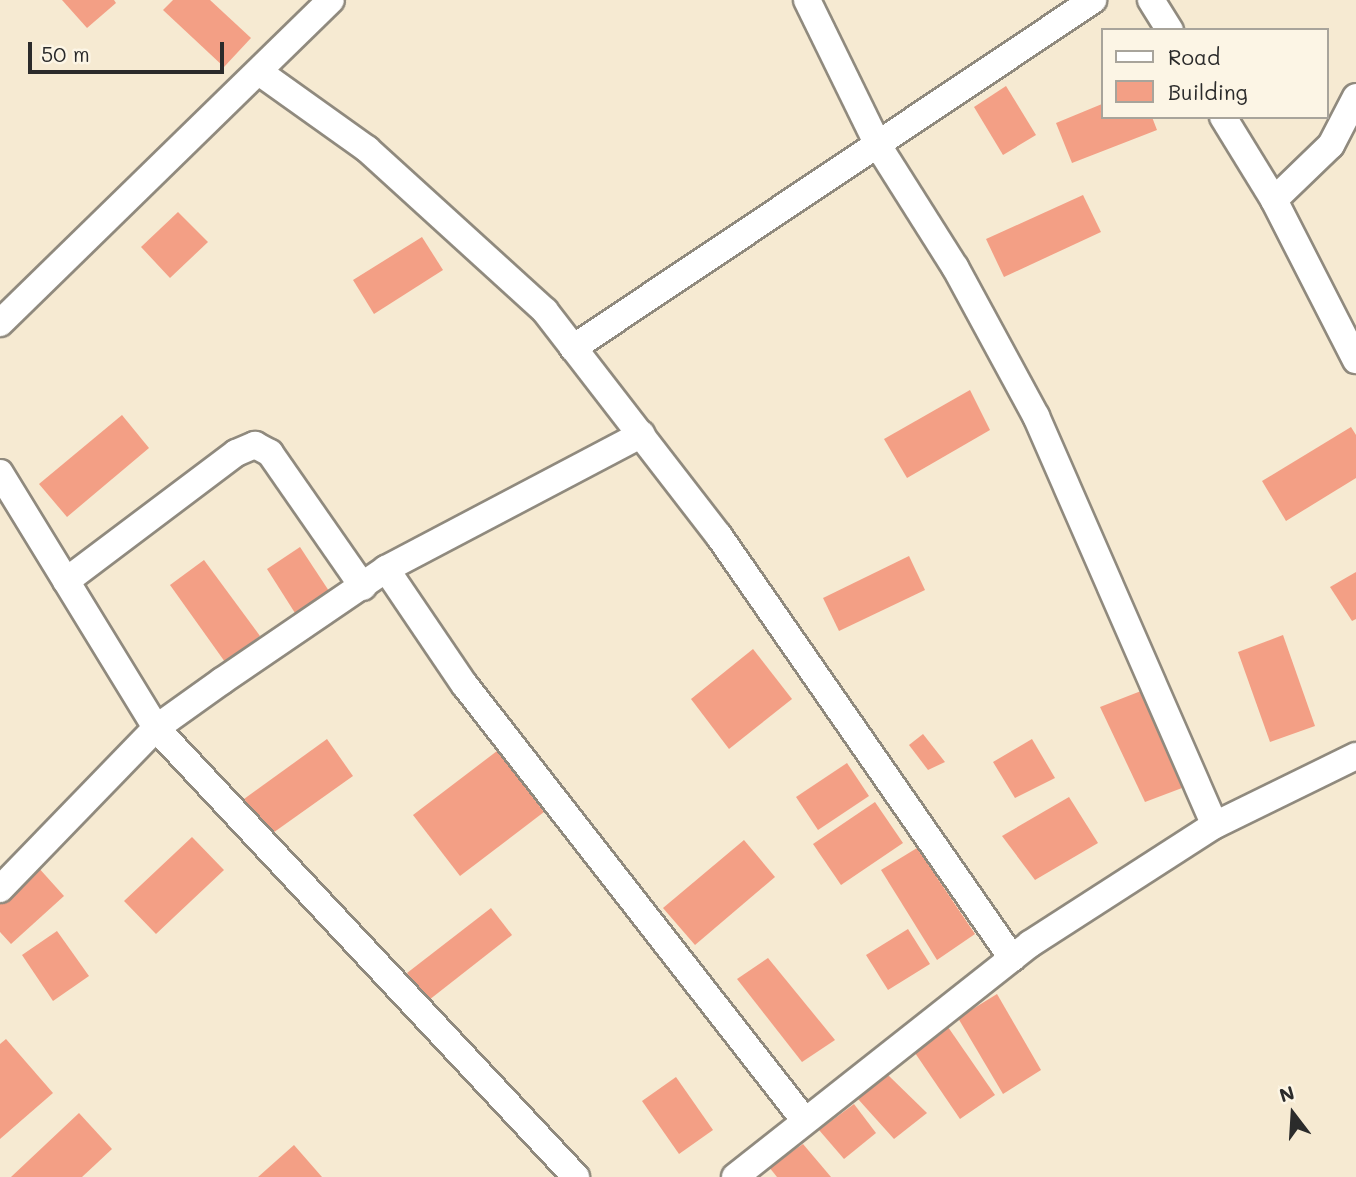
<!DOCTYPE html>
<html>
<head>
<meta charset="utf-8">
<style>
	body { margin:0 }
	#map { position:relative; width:1356px; height:1177px; overflow:hidden; background:#f6ead2; font-family:Mali,sans-serif }
	div>[style] { position:absolute }
	.building>* { inset:0; background:#f39f85 }
	.roads { filter:drop-shadow(2px 0 #908a7e) drop-shadow(-2px 0 #908a7e) drop-shadow(0 2px #908a7e) drop-shadow(0 -2px #908a7e) }
	.street>* { height:26px; margin:-13px; padding:0 13px; transform-origin:13px; border-radius:13px; background:#fff }
	span { translate:-50% -50%; white-space:nowrap; text-align:center; line-height:1.15; -webkit-text-stroke:6px #fcf5e5; paint-order:stroke }
	.legend { position:absolute; left:1101px; top:28px; width:228px; height:91px; box-sizing:border-box; background:#fcf5e5; border:2px solid #a8a49b; margin:0; padding:9px 12px; list-style:none; font-size:21px; color:#2b2b2b }
	.legend li { display:flex; align-items:center; gap:14px; height:35px }
	.legend b { width:35px; border:2px solid #a8a49b }
	.north { position:absolute; left:1258px; top:1079px; width:70px; height:70px; -webkit-text-stroke:5px #fcf5e5; paint-order:stroke; rotate:343deg; font-size:19px; font-weight:700; line-height:28px; text-align:center; color:#2b2b2b }
	.north::after { content:''; display:block; margin:auto; width:24px; height:32px; background:#2b2b2b; clip-path:polygon(50% 0,100% 100%,50% 72%,0 100%) }
	.scale { position:absolute; left:28px; top:42px; width:196px; height:32px; box-sizing:border-box; border:4px solid #2b2b2b; border-top:0; padding-left:9px; font-size:21px; line-height:24px; white-space:nowrap; color:#2b2b2b; -webkit-text-stroke:5px #fcf5e5; paint-order:stroke }
</style>
</head>
<body>
<div id="map">
	<div class="building">
		<div style="clip-path:polygon(62px 0,114px 0,116px 3px,87px 28px)"></div>
		<div style="clip-path:polygon(173px 0,210px 0,251px 38px,224px 67px,163px 10px)"></div>
		<div style="clip-path:polygon(1006px 86px,1036px 135px,1003px 155px,974px 107px)"></div>
		<div style="clip-path:polygon(1102px 104px,1102px 117px,1152px 117px,1157px 130px,1072px 163px,1056px 123px)"></div>
		<div style="clip-path:polygon(1083px 195px,1101px 232px,1004px 277px,986px 239px)"></div>
		<div style="clip-path:polygon(178px 212px,208px 242px,170px 278px,141px 247px)"></div>
		<div style="clip-path:polygon(422px 237px,443px 270px,374px 314px,353px 280px)"></div>
		<div style="clip-path:polygon(970px 390px,990px 430px,907px 478px,884px 439px)"></div>
		<div style="clip-path:polygon(122px 415px,149px 448px,67px 517px,39px 484px)"></div>
		<div style="clip-path:polygon(1351px 427px,1356px 435px,1356px 478px,1286px 521px,1262px 481px)"></div>
		<div style="clip-path:polygon(300px 547px,329px 591px,295px 613px,267px 569px)"></div>
		<div style="clip-path:polygon(909px 556px,925px 590px,839px 631px,823px 598px)"></div>
		<div style="clip-path:polygon(204px 560px,260px 636px,225px 662px,170px 585px)"></div>
		<div style="clip-path:polygon(1356px 572px,1356px 619px,1352px 621px,1330px 587px)"></div>
		<div style="clip-path:polygon(1283px 635px,1315px 726px,1270px 742px,1238px 652px)"></div>
		<div style="clip-path:polygon(753px 649px,792px 699px,729px 749px,691px 699px)"></div>
		<div style="clip-path:polygon(1141px 691px,1182px 788px,1145px 802px,1100px 707px)"></div>
		<div style="clip-path:polygon(923px 734px,945px 762px,928px 770px,909px 745px)"></div>
		<div style="clip-path:polygon(327px 739px,353px 776px,270px 835px,244px 799px)"></div>
		<div style="clip-path:polygon(1032px 739px,1055px 778px,1015px 798px,993px 762px)"></div>
		<div style="clip-path:polygon(497px 751px,544px 812px,460px 876px,413px 815px)"></div>
		<div style="clip-path:polygon(847px 763px,869px 796px,818px 830px,796px 797px)"></div>
		<div style="clip-path:polygon(1069px 797px,1098px 843px,1035px 880px,1002px 836px)"></div>
		<div style="clip-path:polygon(875px 802px,903px 843px,841px 885px,813px 844px)"></div>
		<div style="clip-path:polygon(192px 837px,224px 870px,156px 934px,124px 901px)"></div>
		<div style="clip-path:polygon(744px 840px,775px 877px,695px 945px,663px 908px)"></div>
		<div style="clip-path:polygon(917px 848px,975px 934px,937px 960px,881px 870px)"></div>
		<div style="clip-path:polygon(37px 866px,64px 896px,11px 944px,0 932px,0 899px)"></div>
		<div style="clip-path:polygon(491px 908px,512px 935px,429px 1000px,407px 973px)"></div>
		<div style="clip-path:polygon(908px 929px,930px 964px,888px 990px,866px 955px)"></div>
		<div style="clip-path:polygon(57px 931px,89px 976px,53px 1001px,22px 955px)"></div>
		<div style="clip-path:polygon(768px 958px,835px 1040px,802px 1062px,737px 979px)"></div>
		<div style="clip-path:polygon(997px 994px,1041px 1070px,1003px 1094px,958px 1018px)"></div>
		<div style="clip-path:polygon(948px 1027px,995px 1095px,960px 1119px,913px 1050px)"></div>
		<div style="clip-path:polygon(6px 1039px,53px 1093px,0 1139px,0 1044px)"></div>
		<div style="clip-path:polygon(888px 1075px,927px 1113px,894px 1139px,858px 1099px)"></div>
		<div style="clip-path:polygon(676px 1077px,713px 1130px,679px 1154px,642px 1101px)"></div>
		<div style="clip-path:polygon(854px 1104px,876px 1133px,844px 1159px,819px 1130px)"></div>
		<div style="clip-path:polygon(79px 1113px,112px 1149px,82px 1177px,11px 1177px)"></div>
		<div style="clip-path:polygon(803px 1144px,831px 1177px,777px 1177px,769px 1167px)"></div>
		<div style="clip-path:polygon(294px 1145px,322px 1177px,258px 1177px)"></div>
	</div>
	<div class="roads">
		<div class="street">
			<div style="left:807px;top:0;width:164px;rotate:63.9deg"></div>
			<div style="left:879px;top:147px;width:142px;rotate:57.7deg"></div>
			<div style="left:955px;top:267px;width:170px;rotate:61.5deg"></div>
			<div style="left:1036px;top:416px;width:446px;rotate:66.4deg"></div>
			<div style="left:1151px;top:0;width:36px;rotate:58deg"></div>
			<div style="left:259px;top:72px;width:133px;rotate:35.5deg"></div>
			<div style="left:367px;top:149px;width:241px;rotate:42.3deg"></div>
			<div style="left:545px;top:311px;width:284px;rotate:52.3deg"></div>
			<div style="left:719px;top:536px;width:514px;rotate:55.23deg"></div>
			<div style="left:1223px;top:117px;width:97px;rotate:58.4deg"></div>
			<div style="left:1274px;top:200px;width:180px;rotate:62.9deg"></div>
			<div style="left:1274px;top:200px;width:79px;rotate:-44deg"></div>
			<div style="left:1331px;top:145px;width:54px;rotate:-62.5deg"></div>
			<div style="left:0;top:323px;width:462px;rotate:-44.3deg"></div>
			<div style="left:573px;top:348px;width:626px;rotate:-33.79deg"></div>
			<div style="left:0;top:473px;width:299px;rotate:58.5deg"></div>
			<div style="left:156px;top:728px;width:615px;rotate:46.91deg"></div>
			<div style="left:386px;top:569px;width:139px;rotate:55.9deg"></div>
			<div style="left:464px;top:684px;width:554px;rotate:52.03deg"></div>
			<div style="left:66px;top:581px;width:213px;rotate:-37deg"></div>
			<div style="left:236px;top:453px;width:21px;rotate:-23deg"></div>
			<div style="left:255px;top:445px;width:17px;rotate:28deg"></div>
			<div style="left:270px;top:453px;width:163px;rotate:55.2deg"></div>
			<div style="left:0;top:889px;width:224px;rotate:-45.9deg"></div>
			<div style="left:156px;top:728px;width:81px;rotate:-35.5deg"></div>
			<div style="left:222px;top:681px;width:199px;rotate:-34.3deg"></div>
			<div style="left:386px;top:569px;width:289px;rotate:-27.8deg"></div>
			<div style="left:735px;top:1177px;width:376px;rotate:-38.3deg"></div>
			<div style="left:1030px;top:944px;width:220px;rotate:-32.8deg"></div>
			<div style="left:1215px;top:825px;width:157px;rotate:-26.1deg"></div>
		</div>
	</div>
	<ul class="legend">
	<li><b style="height:9px;background:#fff"></b>Road</li>
	<li><b style="height:19px;background:#f39f85"></b>Building</li>
	</ul>
	<div class="north">N</div>
	<div class="scale">50 m</div>
</div>
</body>
</html>
